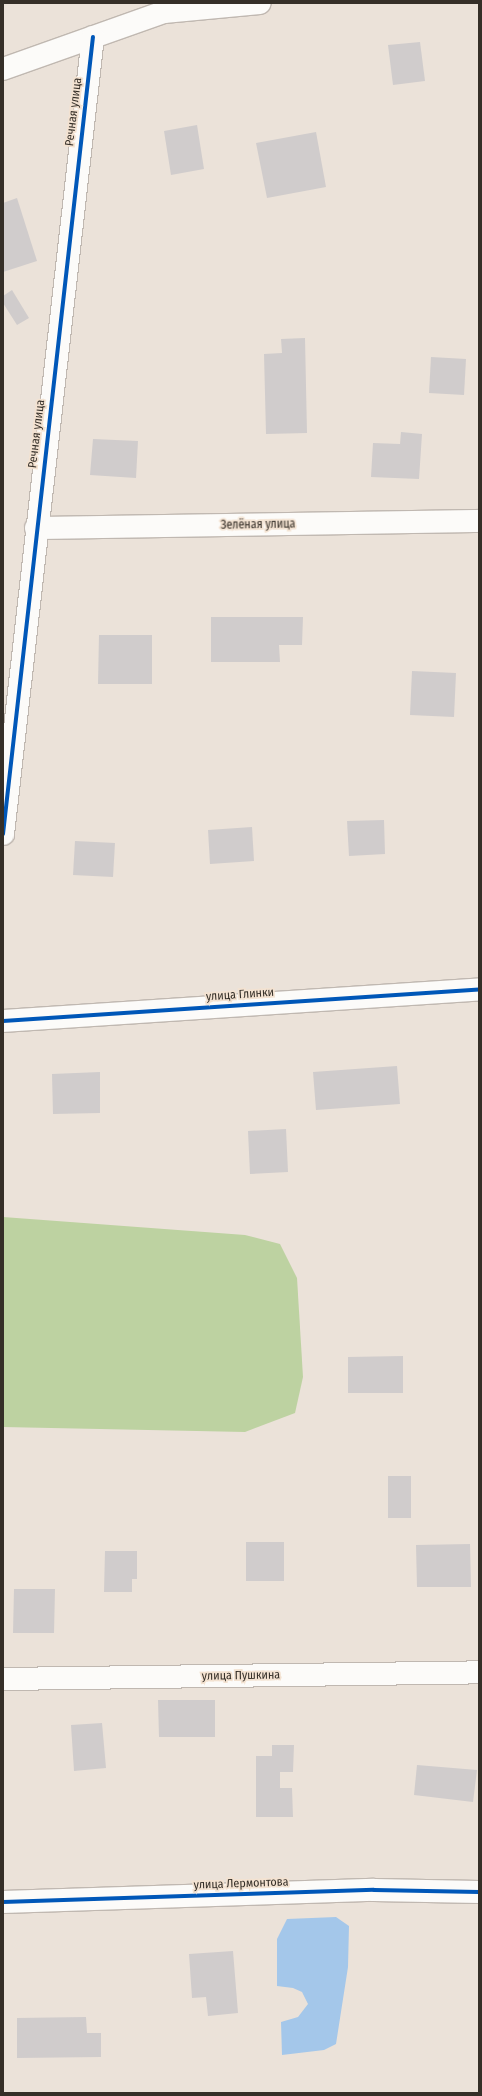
<!DOCTYPE html>
<html>
<head>
<meta charset="utf-8">
<style>
	body { margin:0 }
	#map { position:relative; width:482px; height:2096px; overflow:hidden; background:#ebe2d9; font-family:"Fira Sans Condensed",sans-serif }
	div>[style] { position:absolute }
	.forest>* { inset:0; background:#bdd2a1 }
	.water>* { inset:0; background:#a4c7ea }
	.building>* { inset:0; background:#d0cccc }
	.roads { filter:drop-shadow(1px 0 #c0b8b1) drop-shadow(-1px 0 #c0b8b1) drop-shadow(0 1px #c0b8b1) drop-shadow(0 -1px #c0b8b1) }
	.minor>* { height:22px; margin:-11px; padding:0 11px; transform-origin:11px; border-radius:11px; background:#fcfbf9 }
	.cycleway>* { height:4px; margin:-2px; padding:0 2px; transform-origin:2px; border-radius:2px; background:#0057b8 }
	span { translate:-50% -50%; white-space:nowrap; text-align:center; line-height:1.15; -webkit-text-stroke:3.5px #f3e2d1; paint-order:stroke }
	.street-label { font-size:12px; color:#352f28 }
	.frame { position:absolute; inset:0; border:4px solid #352f28; pointer-events:none }
</style>
</head>
<body>
<div id="map">
	<div class="forest">
		<div style="clip-path:polygon(3px 1217px,245px 1235px,280px 1244px,297px 1278px,303px 1377px,295px 1413px,245px 1432px,3px 1427px)"></div>
	</div>
	<div class="water">
		<div style="clip-path:polygon(336px 1917px,349px 1926px,348px 1967px,336px 2044px,324px 2050px,282px 2055px,281px 2022px,298px 2017px,308px 2004px,302px 1992px,293px 1988px,277px 1986px,277px 1939px,287px 1919px)"></div>
	</div>
	<div class="building">
		<div style="clip-path:polygon(420px 42px,425px 81px,393px 85px,388px 45px)"></div>
		<div style="clip-path:polygon(197px 125px,204px 169px,171px 175px,164px 131px)"></div>
		<div style="clip-path:polygon(316px 132px,326px 187px,267px 198px,256px 143px)"></div>
		<div style="clip-path:polygon(17px 198px,37px 261px,3px 272px,3px 203px)"></div>
		<div style="clip-path:polygon(12px 290px,29px 318px,17px 325px,3px 303px,3px 296px)"></div>
		<div style="clip-path:polygon(305px 338px,307px 433px,266px 434px,264px 354px,282px 353px,281px 339px)"></div>
		<div style="clip-path:polygon(431px 357px,466px 359px,464px 395px,429px 393px)"></div>
		<div style="clip-path:polygon(401px 432px,422px 434px,419px 479px,371px 477px,373px 443px,400px 444px)"></div>
		<div style="clip-path:polygon(93px 439px,138px 441px,136px 478px,90px 475px)"></div>
		<div style="clip-path:polygon(211px 617px,303px 617px,302px 645px,279px 645px,280px 662px,211px 662px)"></div>
		<div style="clip-path:polygon(99px 635px,152px 635px,152px 684px,98px 684px)"></div>
		<div style="clip-path:polygon(412px 671px,456px 673px,454px 717px,410px 715px)"></div>
		<div style="clip-path:polygon(384px 820px,385px 854px,349px 856px,347px 821px)"></div>
		<div style="clip-path:polygon(252px 827px,254px 861px,210px 864px,208px 830px)"></div>
		<div style="clip-path:polygon(75px 841px,115px 843px,113px 877px,73px 875px)"></div>
		<div style="clip-path:polygon(397px 1066px,400px 1104px,316px 1110px,313px 1072px)"></div>
		<div style="clip-path:polygon(100px 1072px,100px 1113px,53px 1114px,52px 1074px)"></div>
		<div style="clip-path:polygon(286px 1129px,288px 1172px,250px 1174px,248px 1131px)"></div>
		<div style="clip-path:polygon(403px 1356px,403px 1393px,348px 1393px,348px 1357px)"></div>
		<div style="clip-path:polygon(388px 1476px,411px 1476px,411px 1518px,388px 1518px)"></div>
		<div style="clip-path:polygon(246px 1542px,284px 1542px,284px 1581px,246px 1581px)"></div>
		<div style="clip-path:polygon(470px 1544px,471px 1587px,417px 1587px,416px 1545px)"></div>
		<div style="clip-path:polygon(105px 1551px,137px 1551px,137px 1579px,132px 1579px,132px 1592px,104px 1592px)"></div>
		<div style="clip-path:polygon(14px 1589px,55px 1589px,54px 1633px,13px 1633px)"></div>
		<div style="clip-path:polygon(158px 1700px,215px 1700px,215px 1737px,159px 1737px)"></div>
		<div style="clip-path:polygon(102px 1723px,106px 1768px,74px 1771px,71px 1725px)"></div>
		<div style="clip-path:polygon(272px 1745px,294px 1745px,293px 1772px,280px 1772px,280px 1788px,292px 1788px,293px 1817px,256px 1817px,256px 1756px,272px 1756px)"></div>
		<div style="clip-path:polygon(417px 1765px,477px 1770px,473px 1802px,414px 1795px)"></div>
		<div style="clip-path:polygon(233px 1951px,238px 2013px,208px 2016px,206px 1997px,192px 1998px,189px 1954px)"></div>
		<div style="clip-path:polygon(86px 2017px,87px 2033px,101px 2033px,101px 2057px,17px 2058px,17px 2018px)"></div>
	</div>
	<div class="roads">
		<div class="minor">
			<div style="left:3px;top:69px;width:171px;rotate:-19.5deg"></div>
			<div style="left:164px;top:12px;width:96px;rotate:-5.4deg"></div>
			<div style="left:36px;top:528px;width:443px;rotate:-0.9deg"></div>
			<div style="left:3px;top:834px;width:802px;rotate:-83.56deg"></div>
			<div style="left:3px;top:1021px;width:477px;rotate:-3.8deg"></div>
			<div style="left:3px;top:1679px;width:476px;rotate:-0.8deg"></div>
			<div style="left:3px;top:1902px;width:371px;rotate:-1.9deg"></div>
			<div style="left:374px;top:1890px;width:105px;rotate:1.1deg"></div>
		</div>
	</div>
	<div class="cycleway">
		<div style="left:3px;top:834px;width:802px;rotate:-83.56deg"></div>
		<div style="left:3px;top:1021px;width:477px;rotate:-3.8deg"></div>
		<div style="left:3px;top:1902px;width:371px;rotate:-1.9deg"></div>
		<div style="left:374px;top:1890px;width:105px;rotate:1.1deg"></div>
	</div>
	<div class="street-label">
		<span style="left:74px;top:112px;rotate:-83deg">Речная улица</span>
		<span style="left:37px;top:434px;rotate:-83deg">Речная улица</span>
		<span style="left:258px;top:525px;rotate:-1deg">Зелёная улица</span>
		<span style="left:240px;top:995px;rotate:-4deg">улица Глинки</span>
		<span style="left:241px;top:1676px;rotate:-1deg">улица Пушкина</span>
		<span style="left:241px;top:1884px;rotate:-2deg">улица Лермонтова</span>
	</div>
	<div class="frame"></div>
</div>
</body>
</html>
